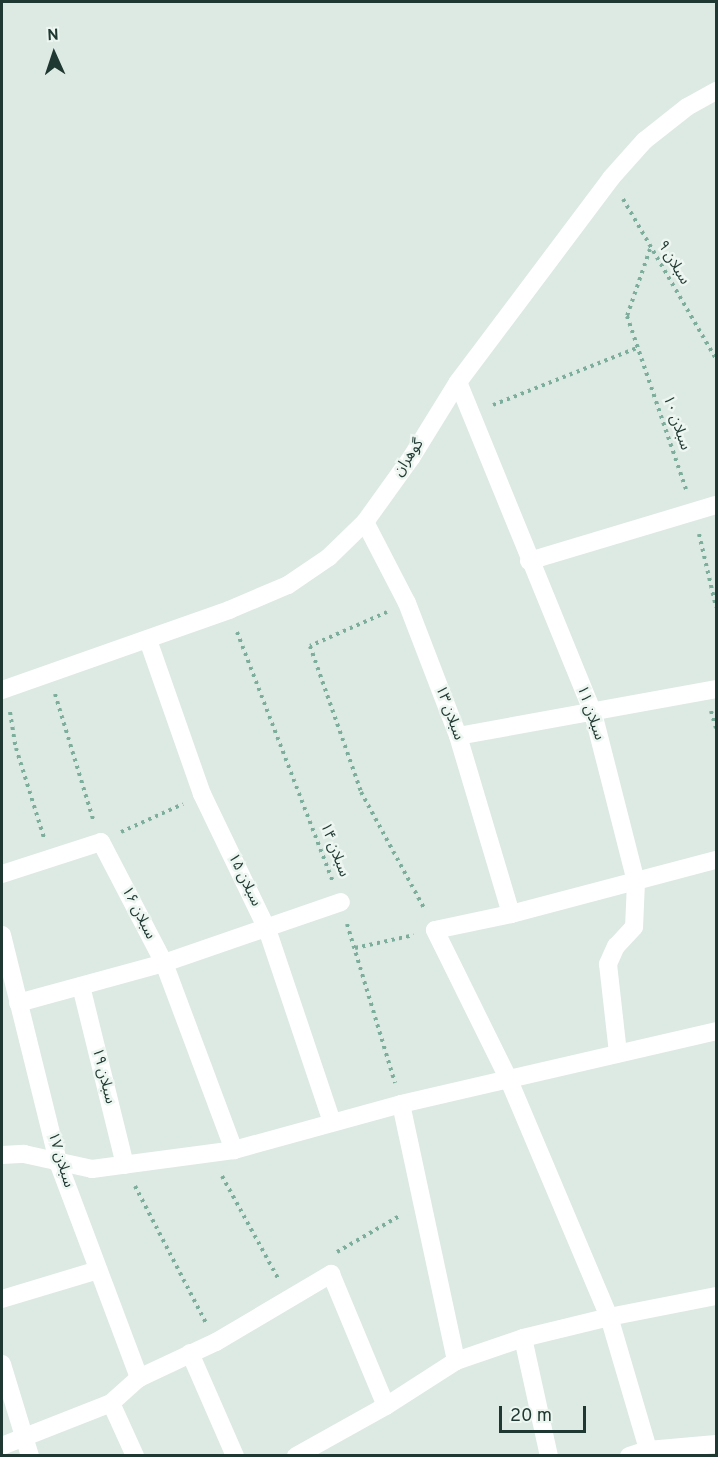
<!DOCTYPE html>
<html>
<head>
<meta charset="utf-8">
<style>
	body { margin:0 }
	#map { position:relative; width:718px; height:1457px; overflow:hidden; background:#dde9e3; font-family:Overpass,"Noto Sans Arabic",sans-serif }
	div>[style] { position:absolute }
	.path>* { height:4px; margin-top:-2px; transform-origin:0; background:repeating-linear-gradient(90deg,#7dad9d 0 3px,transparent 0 7.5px) }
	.minor>* { height:18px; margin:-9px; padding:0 9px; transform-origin:9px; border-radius:9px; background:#fff }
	span { translate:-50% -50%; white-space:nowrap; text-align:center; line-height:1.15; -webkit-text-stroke:5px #edf6f1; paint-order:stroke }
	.street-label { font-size:15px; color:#1f3831 }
	.frame { position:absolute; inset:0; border:3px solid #1f3831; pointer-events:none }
	.north { position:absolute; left:24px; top:24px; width:60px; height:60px; -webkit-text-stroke:4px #edf6f1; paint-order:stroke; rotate:357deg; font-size:16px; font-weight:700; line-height:24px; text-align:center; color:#1f3831 }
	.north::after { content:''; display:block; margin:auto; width:21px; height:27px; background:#1f3831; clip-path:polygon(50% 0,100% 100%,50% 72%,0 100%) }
	.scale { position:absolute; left:499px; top:1406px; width:87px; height:27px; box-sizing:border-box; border:3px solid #1f3831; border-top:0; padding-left:8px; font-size:18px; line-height:21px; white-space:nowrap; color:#1f3831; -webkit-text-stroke:4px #edf6f1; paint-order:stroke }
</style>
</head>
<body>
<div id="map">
	<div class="path">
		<div style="left:623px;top:199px;width:185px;rotate:59.8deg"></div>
		<div style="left:650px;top:249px;width:71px;rotate:108.9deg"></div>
		<div style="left:627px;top:316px;width:183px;rotate:71.2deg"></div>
		<div style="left:493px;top:405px;width:155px;rotate:-21.6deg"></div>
		<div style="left:699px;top:534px;width:75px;rotate:76.9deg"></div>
		<div style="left:387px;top:612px;width:84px;rotate:156.2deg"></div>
		<div style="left:310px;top:646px;width:155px;rotate:70.7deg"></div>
		<div style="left:361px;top:792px;width:134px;rotate:61.5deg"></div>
		<div style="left:237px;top:632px;width:266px;rotate:69deg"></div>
		<div style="left:55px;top:694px;width:134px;rotate:73.1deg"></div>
		<div style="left:711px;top:711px;width:18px;rotate:74deg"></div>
		<div style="left:10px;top:712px;width:36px;rotate:81deg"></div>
		<div style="left:16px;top:748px;width:94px;rotate:72.7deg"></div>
		<div style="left:121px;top:832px;width:68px;rotate:-24.3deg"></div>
		<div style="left:347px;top:924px;width:166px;rotate:73.2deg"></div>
		<div style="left:355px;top:948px;width:60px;rotate:-12.4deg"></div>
		<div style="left:222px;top:1176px;width:119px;rotate:61.3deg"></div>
		<div style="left:135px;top:1186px;width:154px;rotate:62.6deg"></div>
		<div style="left:337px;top:1252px;width:74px;rotate:-30deg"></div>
	</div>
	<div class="minor">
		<div style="left:458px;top:382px;width:357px;rotate:67.8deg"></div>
		<div style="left:593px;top:713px;width:174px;rotate:75.7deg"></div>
		<div style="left:636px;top:882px;width:45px;rotate:92.5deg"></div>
		<div style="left:634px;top:927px;width:26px;rotate:133deg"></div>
		<div style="left:616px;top:946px;width:20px;rotate:114deg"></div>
		<div style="left:608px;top:964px;width:90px;rotate:83.6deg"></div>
		<div style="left:365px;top:522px;width:91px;rotate:62.6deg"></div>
		<div style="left:407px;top:603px;width:142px;rotate:69deg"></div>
		<div style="left:458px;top:736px;width:186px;rotate:73.4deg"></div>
		<div style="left:529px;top:561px;width:195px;rotate:-16.7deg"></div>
		<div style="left:148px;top:640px;width:163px;rotate:70.7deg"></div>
		<div style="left:202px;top:794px;width:150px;rotate:64.3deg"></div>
		<div style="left:267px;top:929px;width:204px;rotate:71.4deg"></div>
		<div style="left:2px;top:690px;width:241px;rotate:-19.4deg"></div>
		<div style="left:229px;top:610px;width:64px;rotate:-23deg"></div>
		<div style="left:288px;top:585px;width:50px;rotate:-34.3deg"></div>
		<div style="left:329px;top:557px;width:50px;rotate:-44.2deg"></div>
		<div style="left:365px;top:522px;width:79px;rotate:-54.3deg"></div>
		<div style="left:411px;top:458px;width:89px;rotate:-58.3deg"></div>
		<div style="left:458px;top:382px;width:255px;rotate:-53.1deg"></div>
		<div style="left:611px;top:178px;width:50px;rotate:-48.3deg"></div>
		<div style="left:644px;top:141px;width:55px;rotate:-38.3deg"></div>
		<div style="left:687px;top:107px;width:33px;rotate:-29deg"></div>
		<div style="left:458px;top:736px;width:262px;rotate:-10.3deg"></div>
		<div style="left:2px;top:874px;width:104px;rotate:-17.9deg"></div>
		<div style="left:101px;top:842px;width:136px;rotate:62.5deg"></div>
		<div style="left:164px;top:963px;width:200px;rotate:69.5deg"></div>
		<div style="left:2px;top:935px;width:234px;rotate:76.1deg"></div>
		<div style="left:58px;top:1162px;width:231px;rotate:69.4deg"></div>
		<div style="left:81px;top:986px;width:184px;rotate:76.2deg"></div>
		<div style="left:18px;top:1003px;width:151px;rotate:-15.3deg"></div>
		<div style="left:164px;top:963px;width:187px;rotate:-19deg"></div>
		<div style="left:401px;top:1104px;width:263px;rotate:77.9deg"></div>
		<div style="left:2px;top:1155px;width:22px;rotate:-3deg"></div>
		<div style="left:24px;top:1154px;width:70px;rotate:12.4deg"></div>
		<div style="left:92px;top:1169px;width:143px;rotate:-7.6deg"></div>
		<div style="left:234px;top:1150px;width:173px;rotate:-15.4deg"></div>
		<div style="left:401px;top:1104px;width:323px;rotate:-13deg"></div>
		<div style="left:2px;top:1299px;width:100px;rotate:-16.8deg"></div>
		<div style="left:523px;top:1338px;width:121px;rotate:77.6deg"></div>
		<div style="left:190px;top:1353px;width:112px;rotate:66.4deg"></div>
		<div style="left:2px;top:1364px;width:96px;rotate:73.1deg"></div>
		<div style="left:111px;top:1403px;width:58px;rotate:65.6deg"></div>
		<div style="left:2px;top:1446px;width:117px;rotate:-21.5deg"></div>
		<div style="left:111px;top:1403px;width:38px;rotate:-42deg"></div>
		<div style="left:139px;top:1378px;width:85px;rotate:-25.1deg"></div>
		<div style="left:216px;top:1342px;width:134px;rotate:-30.6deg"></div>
		<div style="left:331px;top:1274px;width:143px;rotate:67.4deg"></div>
		<div style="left:296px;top:1456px;width:103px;rotate:-29.1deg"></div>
		<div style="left:386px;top:1406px;width:83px;rotate:-32.7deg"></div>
		<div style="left:456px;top:1361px;width:71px;rotate:-18.9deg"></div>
		<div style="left:523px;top:1338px;width:89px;rotate:-13.7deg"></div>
		<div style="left:609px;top:1317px;width:109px;rotate:-11.1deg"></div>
		<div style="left:629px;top:1456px;width:20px;rotate:-18deg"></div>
		<div style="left:648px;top:1450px;width:68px;rotate:-5deg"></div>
		<div style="left:650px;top:1456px;width:145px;rotate:-106.4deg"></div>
		<div style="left:609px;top:1317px;width:259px;rotate:-112.9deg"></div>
		<div style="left:508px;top:1078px;width:165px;rotate:-116.3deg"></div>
		<div style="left:435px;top:930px;width:78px;rotate:-11.9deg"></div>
		<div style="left:511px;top:914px;width:212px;rotate:-14.8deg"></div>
	</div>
	<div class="street-label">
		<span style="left:673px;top:263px;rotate:59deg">سبلان ۹</span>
		<span style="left:676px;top:423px;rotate:71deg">سبلان ۱۰</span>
		<span style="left:409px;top:458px;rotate:-56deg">گوهران</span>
		<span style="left:449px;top:713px;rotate:70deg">سبلان ۱۳</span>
		<span style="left:590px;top:713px;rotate:71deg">سبلان ۱۱</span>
		<span style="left:334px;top:850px;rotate:69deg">سبلان ۱۴</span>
		<span style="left:244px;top:880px;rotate:64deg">سبلان ۱۵</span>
		<span style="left:138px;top:913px;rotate:63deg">سبلان ۱۶</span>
		<span style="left:103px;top:1076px;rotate:76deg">سبلان ۱۹</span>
		<span style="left:60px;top:1160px;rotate:73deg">سبلان ۱۷</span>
	</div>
	<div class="frame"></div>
	<div class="north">N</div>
	<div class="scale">20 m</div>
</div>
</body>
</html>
